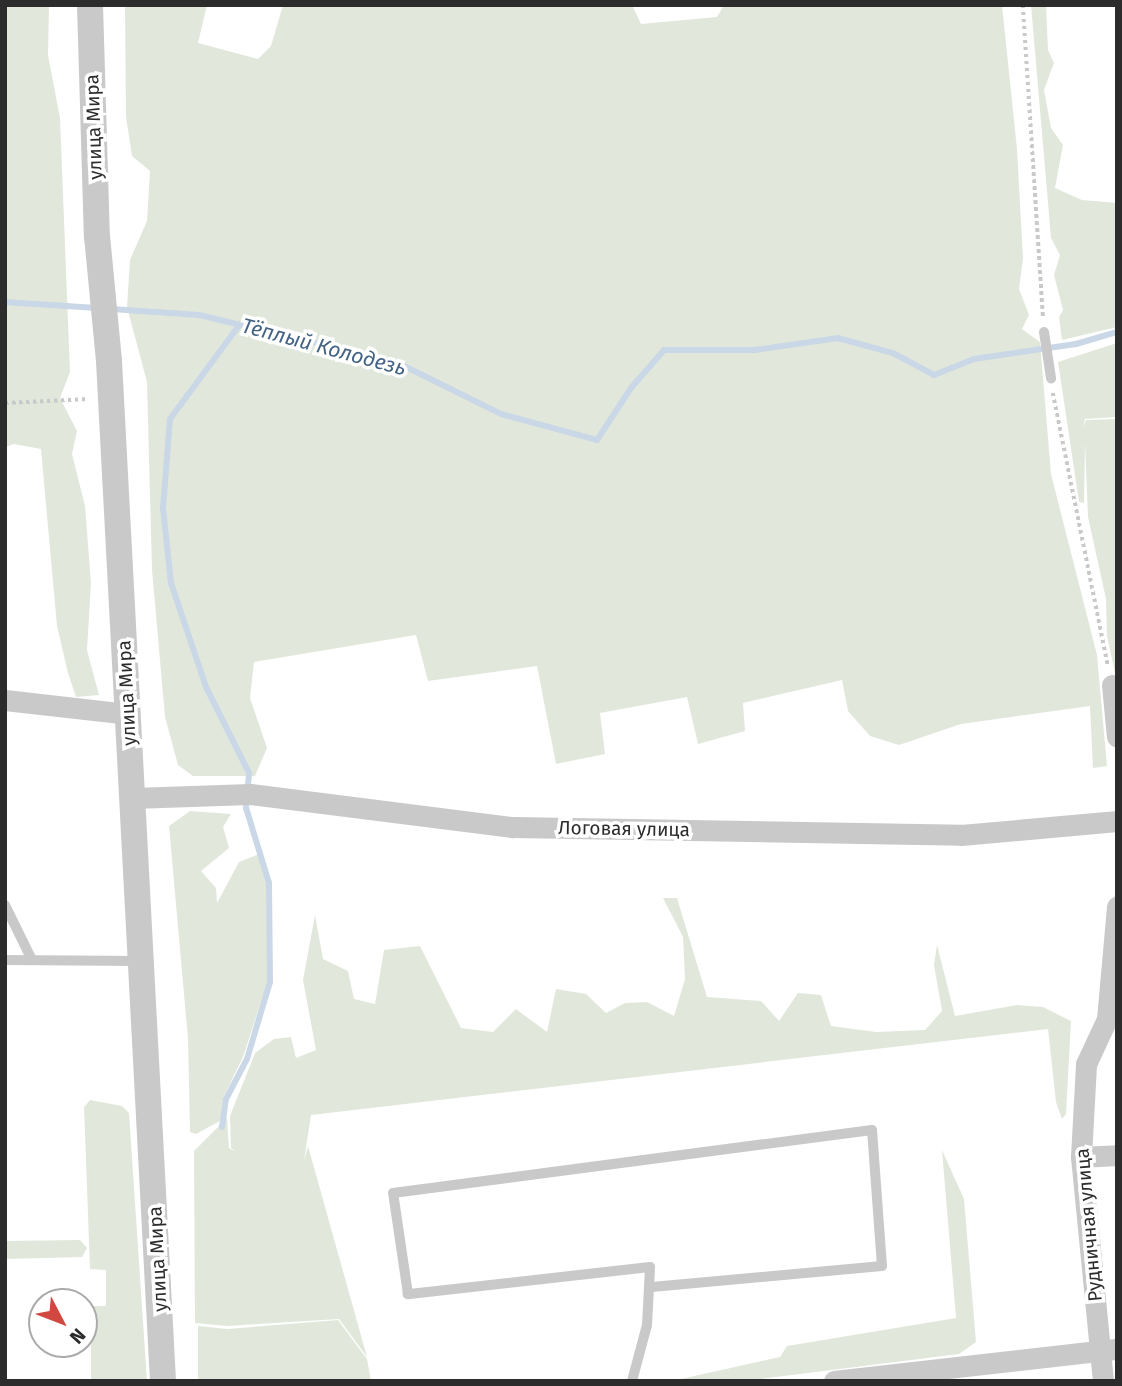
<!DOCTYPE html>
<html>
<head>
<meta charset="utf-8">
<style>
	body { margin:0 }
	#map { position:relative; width:1122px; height:1386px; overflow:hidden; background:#fff; font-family:"Fira Sans",sans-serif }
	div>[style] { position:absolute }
	.green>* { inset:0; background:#e1e8db }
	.stream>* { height:6px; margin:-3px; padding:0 3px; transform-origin:3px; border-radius:3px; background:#c9d7e7 }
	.path>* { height:3.5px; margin-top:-1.75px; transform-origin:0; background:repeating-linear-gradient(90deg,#c9c9c9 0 3.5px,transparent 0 7px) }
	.service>* { height:10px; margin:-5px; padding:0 5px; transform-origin:5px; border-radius:5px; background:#c9c9c9 }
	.minor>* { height:21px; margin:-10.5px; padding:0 10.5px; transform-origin:10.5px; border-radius:10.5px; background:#c9c9c9 }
	.tertiary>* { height:26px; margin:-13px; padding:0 13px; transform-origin:13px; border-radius:13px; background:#c9c9c9 }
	span { translate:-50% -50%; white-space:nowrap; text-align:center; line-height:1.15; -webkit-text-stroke:7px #fff; paint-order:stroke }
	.street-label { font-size:19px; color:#2c2c2c }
	.water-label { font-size:21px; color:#446385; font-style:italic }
	.frame { position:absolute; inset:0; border:7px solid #2c2c2c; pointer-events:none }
	.north { position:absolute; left:28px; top:1288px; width:70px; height:70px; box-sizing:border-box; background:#fff; border:2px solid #ababab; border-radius:50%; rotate:132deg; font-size:19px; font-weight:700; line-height:28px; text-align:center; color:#2c2c2c }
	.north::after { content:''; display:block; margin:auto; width:24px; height:32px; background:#d14840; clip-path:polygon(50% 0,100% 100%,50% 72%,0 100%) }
</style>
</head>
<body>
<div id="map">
	<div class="green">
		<div style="clip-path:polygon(5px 5px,49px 5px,48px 55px,60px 118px,70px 372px,60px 398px,77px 431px,72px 454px,85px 506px,91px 583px,87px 650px,99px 695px,76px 697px,68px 673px,57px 626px,41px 449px,14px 444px,5px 447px)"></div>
		<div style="clip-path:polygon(125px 5px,207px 5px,198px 43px,258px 59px,271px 46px,283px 5px,632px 5px,641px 24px,717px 17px,724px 5px,1002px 5px,1017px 149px,1023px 258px,1019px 289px,1029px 315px,1022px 329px,1040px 342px,1051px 474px,1097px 655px,1107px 766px,1093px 768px,1090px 706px,961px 724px,899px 745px,870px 736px,848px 711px,842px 680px,743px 703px,745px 731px,698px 744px,687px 697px,600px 713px,605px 754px,556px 764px,537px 666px,428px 681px,416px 635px,254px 662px,250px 698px,267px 748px,255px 776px,193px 776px,178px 765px,165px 717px,152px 570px,147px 382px,127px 307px,130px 260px,147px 221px,150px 171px,132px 156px,126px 117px)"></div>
		<div style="clip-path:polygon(1031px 5px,1046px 5px,1048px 50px,1054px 63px,1044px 90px,1051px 128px,1063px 145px,1055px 188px,1082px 200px,1117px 203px,1117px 327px,1062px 340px,1059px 317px,1063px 310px,1054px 275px,1060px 255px,1051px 238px)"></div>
		<div style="clip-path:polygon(1117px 343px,1117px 417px,1085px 419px,1083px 428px,1086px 420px,1117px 419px,1117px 682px,1107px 636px,1106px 599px,1088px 517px,1085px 443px,1084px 503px,1079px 502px,1058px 362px)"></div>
		<div style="clip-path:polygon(190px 811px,231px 814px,223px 827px,229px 848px,201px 871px,216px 888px,217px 903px,239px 862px,259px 854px,266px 883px,268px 980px,243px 1057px,223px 1098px,220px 1121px,196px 1134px,190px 1132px,188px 1039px,169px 826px)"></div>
		<div style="clip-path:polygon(663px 898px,677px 898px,707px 997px,761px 1001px,779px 1021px,798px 993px,821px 995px,831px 1026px,876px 1032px,925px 1030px,942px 1011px,934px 965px,937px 945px,955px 1016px,1017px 1005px,1043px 1007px,1071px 1021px,1066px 1114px,1062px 1119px,1056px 1102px,1048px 1029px,311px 1115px,304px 1161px,308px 1146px,367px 1357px,339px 1319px,227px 1326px,195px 1323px,194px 1151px,227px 1118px,229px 1148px,236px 1152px,231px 1148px,230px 1116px,255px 1053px,274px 1039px,291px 1037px,296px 1058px,316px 1050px,303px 980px,315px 915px,323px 959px,348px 971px,354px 999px,375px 1004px,384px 950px,420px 946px,461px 1028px,493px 1032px,516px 1009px,547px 1032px,556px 989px,586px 994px,606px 1013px,625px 1003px,647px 1002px,674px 1016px,685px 979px,683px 937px)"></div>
		<div style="clip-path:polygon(90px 1100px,122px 1106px,129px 1113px,147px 1381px,91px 1381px,91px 1306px,106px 1306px,106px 1270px,90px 1269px,84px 1107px)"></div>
		<div style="clip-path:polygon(942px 1150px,964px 1199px,976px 1342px,959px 1354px,743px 1381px,672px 1381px,780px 1357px,787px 1346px,956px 1318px)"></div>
		<div style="clip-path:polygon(80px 1240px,87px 1248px,82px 1257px,5px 1259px,5px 1241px)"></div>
		<div style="clip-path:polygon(338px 1320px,367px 1359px,371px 1381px,198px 1381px,198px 1326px,227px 1329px)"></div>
	</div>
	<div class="stream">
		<div style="left:5px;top:302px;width:92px;rotate:3.7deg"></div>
		<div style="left:112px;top:309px;width:87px;rotate:3.9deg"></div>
		<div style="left:199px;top:315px;width:203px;rotate:13.4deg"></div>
		<div style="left:396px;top:362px;width:117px;rotate:26.3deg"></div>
		<div style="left:501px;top:414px;width:99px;rotate:15.2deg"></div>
		<div style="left:597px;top:440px;width:62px;rotate:-56.8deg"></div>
		<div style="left:631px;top:388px;width:50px;rotate:-49deg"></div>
		<div style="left:664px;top:350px;width:91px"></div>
		<div style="left:755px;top:350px;width:84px;rotate:-8.2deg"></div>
		<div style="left:838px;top:338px;width:57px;rotate:15.3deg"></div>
		<div style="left:893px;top:353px;width:47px;rotate:28.2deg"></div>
		<div style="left:934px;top:375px;width:43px;rotate:-21.8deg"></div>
		<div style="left:974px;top:359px;width:103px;rotate:-8.4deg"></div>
		<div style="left:1076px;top:344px;width:43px;rotate:-16.3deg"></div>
		<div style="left:222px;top:1127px;width:28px;rotate:-82deg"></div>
		<div style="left:226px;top:1099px;width:45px;rotate:-62.3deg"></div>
		<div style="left:247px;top:1059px;width:80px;rotate:-73.4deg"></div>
		<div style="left:270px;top:982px;width:99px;rotate:-90.6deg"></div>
		<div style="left:269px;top:883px;width:78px;rotate:-107deg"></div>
		<div style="left:246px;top:808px;width:35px;rotate:-85deg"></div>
		<div style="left:249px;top:773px;width:96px;rotate:-116.6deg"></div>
		<div style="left:206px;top:687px;width:110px;rotate:-108.6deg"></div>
		<div style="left:171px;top:583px;width:75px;rotate:-96.1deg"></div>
		<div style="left:163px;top:508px;width:89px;rotate:-85.5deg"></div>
		<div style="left:170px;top:419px;width:118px;rotate:-53.6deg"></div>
	</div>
	<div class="path">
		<div style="left:1023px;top:5px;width:314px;rotate:86.3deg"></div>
		<div style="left:1053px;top:393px;width:279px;rotate:78.6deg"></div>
		<div style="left:5px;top:403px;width:83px;rotate:-2.8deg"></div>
	</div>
	<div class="service">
		<div style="left:1044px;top:332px;width:47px;rotate:81.3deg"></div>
		<div style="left:5px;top:905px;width:61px;rotate:63.9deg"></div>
		<div style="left:5px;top:960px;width:135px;rotate:0.4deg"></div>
		<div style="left:632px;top:1381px;width:58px;rotate:-75deg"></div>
		<div style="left:647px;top:1325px;width:58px;rotate:-87deg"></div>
		<div style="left:650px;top:1267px;width:244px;rotate:173.6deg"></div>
		<div style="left:408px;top:1294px;width:102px;rotate:-98.4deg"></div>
		<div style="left:393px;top:1193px;width:483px;rotate:-7.5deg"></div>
		<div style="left:872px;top:1130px;width:136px;rotate:85.8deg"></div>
		<div style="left:882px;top:1266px;width:234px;rotate:174.8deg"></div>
	</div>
	<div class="minor">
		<div style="left:1112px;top:685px;width:52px;rotate:84.5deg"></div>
		<div style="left:5px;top:700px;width:123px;rotate:6.5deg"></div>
		<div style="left:133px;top:798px;width:117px;rotate:-2deg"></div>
		<div style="left:250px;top:794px;width:265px;rotate:7.2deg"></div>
		<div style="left:513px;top:827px;width:448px;rotate:1deg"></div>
		<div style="left:961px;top:835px;width:157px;rotate:-5.1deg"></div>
		<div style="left:1081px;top:1157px;width:36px;rotate:-3deg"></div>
		<div style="left:834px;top:1381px;width:285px;rotate:-6.5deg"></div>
		<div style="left:1103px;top:1381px;width:225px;rotate:-95.6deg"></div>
		<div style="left:1081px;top:1157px;width:93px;rotate:-86.9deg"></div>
		<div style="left:1086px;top:1064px;width:50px;rotate:-65deg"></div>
		<div style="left:1107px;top:1019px;width:113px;rotate:-84.9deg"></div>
	</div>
	<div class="tertiary">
		<div style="left:90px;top:5px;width:231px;rotate:88.3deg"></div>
		<div style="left:97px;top:236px;width:126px;rotate:84.5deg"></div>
		<div style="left:109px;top:361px;width:1021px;rotate:86.97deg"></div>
	</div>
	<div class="street-label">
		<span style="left:94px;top:127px;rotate:-92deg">улица Мира</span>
		<span style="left:127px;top:693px;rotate:-93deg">улица Мира</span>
		<span style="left:624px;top:829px;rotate:1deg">Логовая улица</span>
		<span style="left:1089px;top:1225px;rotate:-95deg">Рудничная улица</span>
		<span style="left:158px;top:1259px;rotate:-93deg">улица Мира</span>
	</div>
	<div class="water-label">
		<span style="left:324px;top:347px;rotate:15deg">Тёплый Колодезь</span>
	</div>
	<div class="frame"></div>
	<div class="north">N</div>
</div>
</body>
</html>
